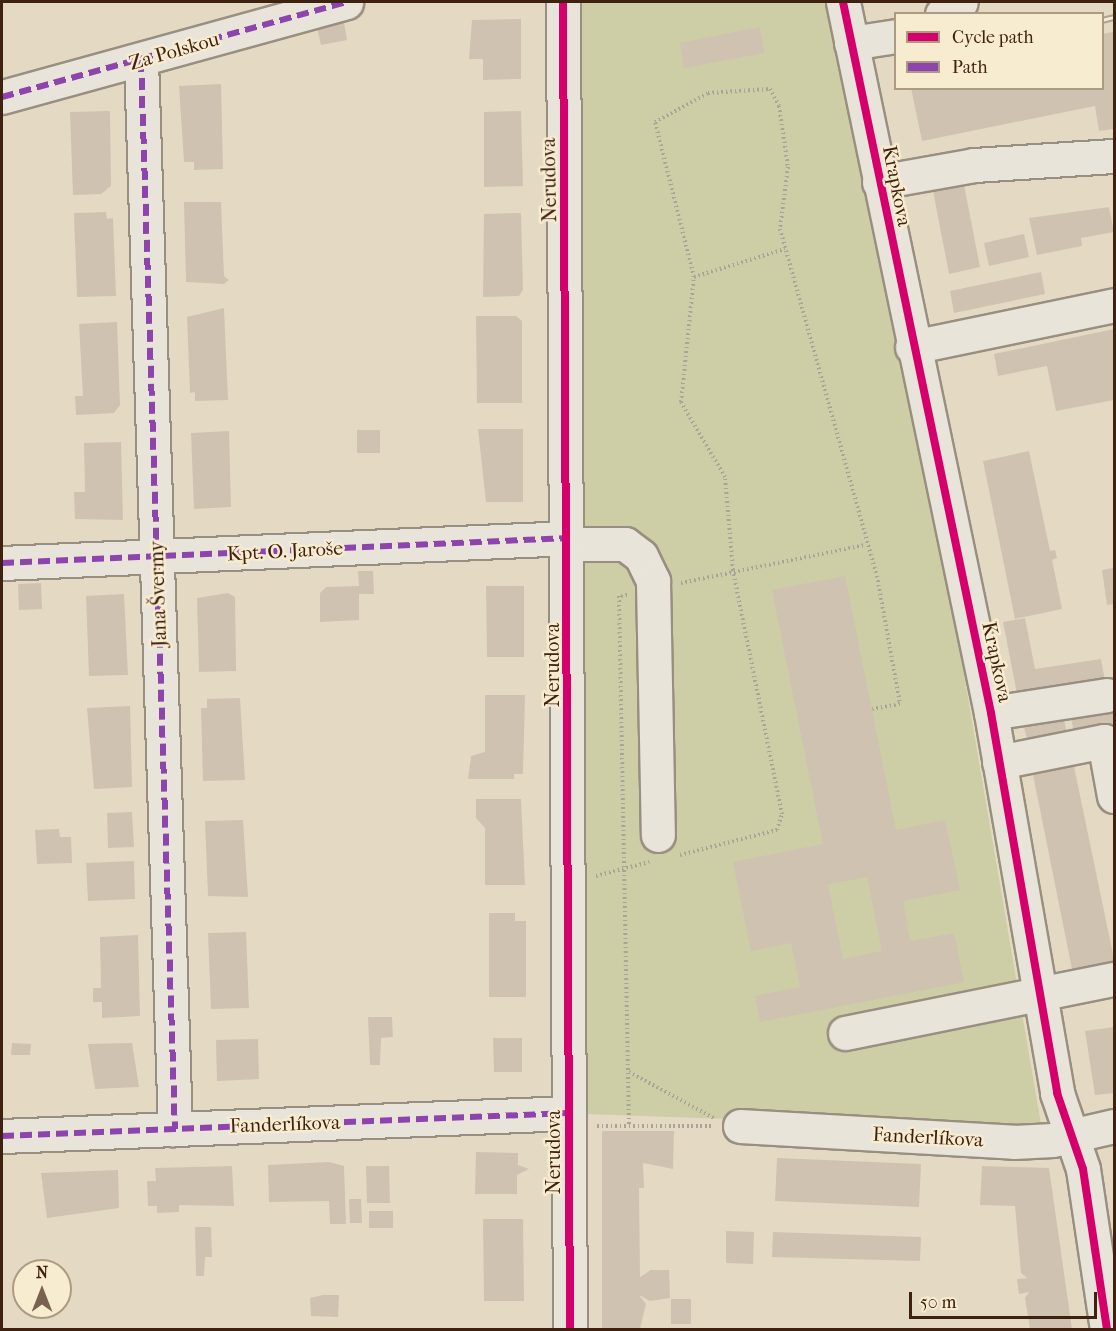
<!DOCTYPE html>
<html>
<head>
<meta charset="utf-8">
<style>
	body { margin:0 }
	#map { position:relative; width:1116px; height:1331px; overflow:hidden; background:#e4dac3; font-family:"IM FELL French Canon",serif }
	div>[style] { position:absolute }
	.green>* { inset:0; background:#cdcda6 }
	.building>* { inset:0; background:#d0c2b0 }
	.path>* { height:4px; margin-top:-2px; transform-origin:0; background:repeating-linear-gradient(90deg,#a9a398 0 1.5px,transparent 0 4.5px) }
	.roads { filter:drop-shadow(2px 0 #998f80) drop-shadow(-2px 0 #998f80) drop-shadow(0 2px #998f80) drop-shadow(0 -2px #998f80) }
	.minor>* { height:33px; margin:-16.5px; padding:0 16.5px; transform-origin:16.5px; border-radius:16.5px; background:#e9e4d9 }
	.rail>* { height:7px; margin-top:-3.5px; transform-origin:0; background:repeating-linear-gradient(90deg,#f7ebd0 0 14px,#a9a398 0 28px); box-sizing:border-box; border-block:2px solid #a9a398 }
	.quiet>* { height:6px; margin-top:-3px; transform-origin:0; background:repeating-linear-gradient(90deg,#8e44ad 0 12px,transparent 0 18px) }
	.cycleway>* { height:8px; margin:-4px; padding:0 4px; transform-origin:4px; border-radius:4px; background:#d6006c }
	span { translate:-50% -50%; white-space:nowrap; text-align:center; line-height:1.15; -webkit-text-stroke:5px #f7ebd0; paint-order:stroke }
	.street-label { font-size:20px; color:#3f2110 }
	.frame { position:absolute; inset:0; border:3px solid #3f2110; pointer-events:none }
	.legend { position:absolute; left:894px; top:12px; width:210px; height:78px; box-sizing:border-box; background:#f7ebd0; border:2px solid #ad9a83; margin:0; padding:8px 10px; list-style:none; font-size:18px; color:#3f2110 }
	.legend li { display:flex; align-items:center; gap:12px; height:30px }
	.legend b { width:30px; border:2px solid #ad9a83 }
	.north { position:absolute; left:12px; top:1259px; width:60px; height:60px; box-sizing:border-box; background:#f7ebd0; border:2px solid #ad9a83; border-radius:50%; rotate:0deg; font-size:16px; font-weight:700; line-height:24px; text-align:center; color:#3f2110 }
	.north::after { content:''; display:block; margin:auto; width:21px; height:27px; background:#79624f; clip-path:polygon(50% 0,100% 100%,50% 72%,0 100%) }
	.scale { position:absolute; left:909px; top:1292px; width:188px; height:27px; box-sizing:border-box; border:3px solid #3f2110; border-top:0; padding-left:8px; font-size:18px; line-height:21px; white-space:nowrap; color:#3f2110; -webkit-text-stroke:4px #f7ebd0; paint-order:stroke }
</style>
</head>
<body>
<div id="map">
	<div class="green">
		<div style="clip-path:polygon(581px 2px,827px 2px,960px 651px,1042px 1130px,585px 1114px)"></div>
	</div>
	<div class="building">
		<div style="clip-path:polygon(343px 16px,347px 40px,321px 45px,316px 23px)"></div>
		<div style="clip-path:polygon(521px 19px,521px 79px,483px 80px,483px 59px,469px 59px,472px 20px)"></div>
		<div style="clip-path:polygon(760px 27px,764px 53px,684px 68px,680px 43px)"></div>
		<div style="clip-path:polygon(1114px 32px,1114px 129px,1099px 131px,1095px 106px,922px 141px,911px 88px,1102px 88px,1102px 34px)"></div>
		<div style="clip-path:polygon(221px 84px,223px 169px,194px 170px,194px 162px,184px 162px,179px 86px)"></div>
		<div style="clip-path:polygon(110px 111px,111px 186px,101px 194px,73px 195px,70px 112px)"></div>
		<div style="clip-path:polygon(521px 111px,523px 186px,484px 187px,484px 112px)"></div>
		<div style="clip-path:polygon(964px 185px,980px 267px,949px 274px,933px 191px)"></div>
		<div style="clip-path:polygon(184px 202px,221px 202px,224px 276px,229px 280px,224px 284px,186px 282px)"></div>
		<div style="clip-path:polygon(1109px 207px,1114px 232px,1081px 238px,1082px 246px,1037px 255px,1029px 218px)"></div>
		<div style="clip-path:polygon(106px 212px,107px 219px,113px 218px,116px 296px,77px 297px,74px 213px)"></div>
		<div style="clip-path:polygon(521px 213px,523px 290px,519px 296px,483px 297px,484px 214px)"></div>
		<div style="clip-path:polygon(1024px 234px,1029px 257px,989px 266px,984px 243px)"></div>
		<div style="clip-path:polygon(1041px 272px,1045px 294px,954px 313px,950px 291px)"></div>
		<div style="clip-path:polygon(224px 308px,228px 400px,195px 401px,195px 392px,190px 393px,187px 317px)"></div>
		<div style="clip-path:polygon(476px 316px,516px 316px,522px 321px,522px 403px,477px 403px)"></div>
		<div style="clip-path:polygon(117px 322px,120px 405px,114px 413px,76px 415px,75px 396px,83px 396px,79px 324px)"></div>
		<div style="clip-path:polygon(1114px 329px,1114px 400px,1056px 411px,1047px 366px,998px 376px,994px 354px)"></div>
		<div style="clip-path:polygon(478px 429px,523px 429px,523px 502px,486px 502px)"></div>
		<div style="clip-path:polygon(357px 430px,380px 430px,380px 453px,357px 453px)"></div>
		<div style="clip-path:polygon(229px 431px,231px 507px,194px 509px,191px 433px)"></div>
		<div style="clip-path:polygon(121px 442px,123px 520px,75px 519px,74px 492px,85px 492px,84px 443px)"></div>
		<div style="clip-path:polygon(1029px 451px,1050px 551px,1055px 550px,1057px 558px,1052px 560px,1062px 609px,1015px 619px,983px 461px)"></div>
		<div style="clip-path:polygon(1114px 568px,1114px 604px,1107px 605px,1102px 570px)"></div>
		<div style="clip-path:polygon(358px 571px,373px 571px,374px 594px,359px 594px,359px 620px,320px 622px,320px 593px,326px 587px,359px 586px)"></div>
		<div style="clip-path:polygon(evenodd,845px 576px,896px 830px,945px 820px,960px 890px,903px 901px,910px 941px,954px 933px,964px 982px,760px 1022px,755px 996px,800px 987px,791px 943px,751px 951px,733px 862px,823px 844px,772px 590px,845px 576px,867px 877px,882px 951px,843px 959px,828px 884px,867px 877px)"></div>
		<div style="clip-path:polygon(41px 583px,42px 609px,19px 610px,18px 584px)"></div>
		<div style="clip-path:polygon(486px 586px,524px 586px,524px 657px,487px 657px)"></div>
		<div style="clip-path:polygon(228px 593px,235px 597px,236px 671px,199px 672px,197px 598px)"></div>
		<div style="clip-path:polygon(124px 594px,128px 675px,89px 676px,86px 596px)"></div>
		<div style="clip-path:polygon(1025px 618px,1035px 669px,1101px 659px,1105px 681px,1017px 694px,1003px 622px)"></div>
		<div style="clip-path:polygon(485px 695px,525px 695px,523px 774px,514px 774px,514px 779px,468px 779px,471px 756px,485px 752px)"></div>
		<div style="clip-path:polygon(240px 698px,245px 780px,203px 781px,201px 708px,207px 708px,207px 699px)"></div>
		<div style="clip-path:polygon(1114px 704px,1114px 724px,1074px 733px,1070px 713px)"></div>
		<div style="clip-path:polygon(130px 706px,132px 787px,94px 789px,87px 708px)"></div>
		<div style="clip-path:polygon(1063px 715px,1067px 734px,1028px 743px,1023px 723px)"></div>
		<div style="clip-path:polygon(1072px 757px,1114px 959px,1114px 971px,1074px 979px,1031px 765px)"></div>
		<div style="clip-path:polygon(476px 799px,521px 799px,525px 885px,485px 885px,485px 828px,476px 818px)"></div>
		<div style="clip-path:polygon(132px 812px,134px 847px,108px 848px,107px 813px)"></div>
		<div style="clip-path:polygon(243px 820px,248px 897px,208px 896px,205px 821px)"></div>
		<div style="clip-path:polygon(59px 829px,60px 837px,71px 837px,72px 863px,37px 864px,35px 830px)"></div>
		<div style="clip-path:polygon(134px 861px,135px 899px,88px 901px,86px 863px)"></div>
		<div style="clip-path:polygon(489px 913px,515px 913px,515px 921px,526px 921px,526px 997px,489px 997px)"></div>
		<div style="clip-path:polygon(246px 932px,249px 1008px,211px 1009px,208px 933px)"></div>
		<div style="clip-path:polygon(138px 935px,140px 1016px,102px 1018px,102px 1002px,93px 1002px,93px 988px,101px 988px,100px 937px)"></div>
		<div style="clip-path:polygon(368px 1017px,392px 1017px,393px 1037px,381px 1038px,380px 1065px,370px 1065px)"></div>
		<div style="clip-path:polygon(1114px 1027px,1114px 1093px,1095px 1095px,1085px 1031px)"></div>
		<div style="clip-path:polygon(493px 1038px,522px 1038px,522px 1072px,494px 1072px)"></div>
		<div style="clip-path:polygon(258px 1039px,259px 1079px,217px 1081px,216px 1040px)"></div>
		<div style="clip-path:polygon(12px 1043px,31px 1044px,30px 1055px,11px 1055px)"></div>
		<div style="clip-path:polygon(132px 1043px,139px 1087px,95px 1089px,88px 1044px)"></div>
		<div style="clip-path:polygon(602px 1131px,674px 1131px,673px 1169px,643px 1163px,644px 1188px,639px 1188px,640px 1277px,651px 1270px,669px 1270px,670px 1298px,650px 1301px,639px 1295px,646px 1304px,640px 1329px,602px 1329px)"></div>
		<div style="clip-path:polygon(476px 1152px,518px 1153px,518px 1165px,529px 1169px,517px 1175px,517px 1194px,475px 1194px)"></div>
		<div style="clip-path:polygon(777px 1158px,921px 1164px,919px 1207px,775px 1201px)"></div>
		<div style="clip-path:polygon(329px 1162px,344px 1166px,346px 1224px,330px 1224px,329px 1201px,269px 1202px,268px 1165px)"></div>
		<div style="clip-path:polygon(232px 1166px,234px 1206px,179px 1205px,179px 1212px,157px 1213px,157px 1206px,148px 1206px,147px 1181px,156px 1181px,155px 1168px)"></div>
		<div style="clip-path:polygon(366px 1166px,389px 1166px,390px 1203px,367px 1203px)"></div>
		<div style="clip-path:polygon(982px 1166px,1049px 1168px,1072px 1329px,1030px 1329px,1025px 1298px,1029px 1292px,1019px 1294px,1017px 1279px,1027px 1278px,1021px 1273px,1015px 1206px,980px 1205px)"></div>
		<div style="clip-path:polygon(118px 1170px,119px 1208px,47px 1218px,41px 1173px)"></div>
		<div style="clip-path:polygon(349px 1199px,361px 1199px,362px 1223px,350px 1223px)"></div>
		<div style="clip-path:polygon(369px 1211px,393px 1211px,393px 1228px,369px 1228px)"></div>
		<div style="clip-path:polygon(483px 1219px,523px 1219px,524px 1301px,484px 1301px)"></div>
		<div style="clip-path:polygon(195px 1227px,211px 1227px,212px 1257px,205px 1257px,204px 1276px,196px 1276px)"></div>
		<div style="clip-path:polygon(726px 1231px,754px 1232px,753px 1264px,726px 1263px)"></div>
		<div style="clip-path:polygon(773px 1232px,921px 1237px,920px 1261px,772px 1257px)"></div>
		<div style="clip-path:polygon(323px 1295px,339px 1295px,338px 1317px,311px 1316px,310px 1298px)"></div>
		<div style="clip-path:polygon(671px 1299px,691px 1299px,691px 1324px,671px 1324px)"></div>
	</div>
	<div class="path">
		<div style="left:694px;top:277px;width:95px;rotate:-17.1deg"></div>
		<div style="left:681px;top:583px;width:188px;rotate:-11.7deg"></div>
		<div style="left:627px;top:595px;width:8px;rotate:173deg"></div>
		<div style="left:619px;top:596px;width:529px;rotate:88.92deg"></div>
		<div style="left:680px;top:855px;width:100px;rotate:-14.5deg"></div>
		<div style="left:777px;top:830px;width:17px;rotate:-73deg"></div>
		<div style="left:782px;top:814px;width:249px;rotate:-101.4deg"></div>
		<div style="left:733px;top:570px;width:93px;rotate:-94.9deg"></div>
		<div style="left:725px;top:477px;width:87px;rotate:-120.4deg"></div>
		<div style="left:681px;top:402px;width:126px;rotate:-84.1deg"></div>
		<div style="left:694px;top:277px;width:160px;rotate:-104.1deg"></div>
		<div style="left:655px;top:122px;width:60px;rotate:-28.7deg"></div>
		<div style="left:708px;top:93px;width:62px;rotate:-3.7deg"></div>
		<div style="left:770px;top:89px;width:19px;rotate:62deg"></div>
		<div style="left:779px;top:106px;width:62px;rotate:81.6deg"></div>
		<div style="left:788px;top:167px;width:63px;rotate:97.4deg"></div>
		<div style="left:780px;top:229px;width:360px;rotate:74.4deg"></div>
		<div style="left:877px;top:576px;width:130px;rotate:79.8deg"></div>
		<div style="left:900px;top:704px;width:28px;rotate:170deg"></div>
		<div style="left:596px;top:876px;width:55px;rotate:-14.8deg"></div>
		<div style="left:629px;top:1072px;width:97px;rotate:28.4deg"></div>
		<div style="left:597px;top:1126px;width:116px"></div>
	</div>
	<div class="roads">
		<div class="minor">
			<div style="left:563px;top:2px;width:1328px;rotate:89.7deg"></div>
			<div style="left:843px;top:2px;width:726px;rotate:78.24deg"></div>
			<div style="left:991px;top:713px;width:386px;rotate:80.1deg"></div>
			<div style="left:1057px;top:1093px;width:80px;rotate:71.1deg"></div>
			<div style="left:1083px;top:1169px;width:163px;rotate:81.5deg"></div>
			<div style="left:942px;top:14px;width:22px;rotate:-32deg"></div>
			<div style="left:851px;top:43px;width:46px;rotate:-8.8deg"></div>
			<div style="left:141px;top:60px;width:1070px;rotate:88.18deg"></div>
			<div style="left:2px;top:97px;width:357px;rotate:-15.4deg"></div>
			<div style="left:879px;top:182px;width:97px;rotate:-10.1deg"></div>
			<div style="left:974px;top:165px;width:140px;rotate:-3.7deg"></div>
			<div style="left:912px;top:347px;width:206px;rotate:-11.7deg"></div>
			<div style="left:569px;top:544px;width:56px"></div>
			<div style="left:625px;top:544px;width:20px;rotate:37deg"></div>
			<div style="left:641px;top:556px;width:28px;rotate:64deg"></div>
			<div style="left:653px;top:581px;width:254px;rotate:88.9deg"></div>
			<div style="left:2px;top:563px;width:568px;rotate:-2.52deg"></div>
			<div style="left:991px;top:713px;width:117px;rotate:-8.8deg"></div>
			<div style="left:999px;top:762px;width:107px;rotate:-11.3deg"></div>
			<div style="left:1104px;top:741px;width:56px;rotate:79.7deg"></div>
			<div style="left:845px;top:1033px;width:274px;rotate:-11.4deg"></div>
			<div style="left:740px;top:1126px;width:274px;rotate:3.3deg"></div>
			<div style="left:1014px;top:1142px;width:39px;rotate:-3deg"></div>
			<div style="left:1053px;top:1140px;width:63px;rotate:-12.9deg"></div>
			<div style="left:2px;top:1136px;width:567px;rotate:-2.32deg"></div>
		</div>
	</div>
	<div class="rail">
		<div style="left:1102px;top:20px;width:12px;rotate:-14deg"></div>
	</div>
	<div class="quiet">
		<div style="left:141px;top:60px;width:1070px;rotate:88.18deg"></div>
		<div style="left:2px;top:97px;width:357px;rotate:-15.4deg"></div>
		<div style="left:2px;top:563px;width:568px;rotate:-2.52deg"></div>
		<div style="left:2px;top:1136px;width:567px;rotate:-2.32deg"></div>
	</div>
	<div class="cycleway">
		<div style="left:563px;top:2px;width:1328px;rotate:89.7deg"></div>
		<div style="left:843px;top:2px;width:726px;rotate:78.24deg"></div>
		<div style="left:991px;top:713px;width:386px;rotate:80.1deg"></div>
		<div style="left:1057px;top:1093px;width:80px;rotate:71.1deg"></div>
		<div style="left:1083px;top:1169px;width:163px;rotate:81.5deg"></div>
	</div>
	<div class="street-label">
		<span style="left:174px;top:51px;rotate:-16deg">Za Polskou</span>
		<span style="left:549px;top:180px;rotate:-91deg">Nerudova</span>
		<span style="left:897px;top:186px;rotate:79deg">Krapkova</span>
		<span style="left:285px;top:551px;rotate:-3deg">Kpt. O. Jaroše</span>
		<span style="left:158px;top:594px;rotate:-92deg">Jana Švermy</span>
		<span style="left:997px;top:662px;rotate:78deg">Krapkova</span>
		<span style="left:552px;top:665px;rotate:-90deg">Nerudova</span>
		<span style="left:285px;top:1124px;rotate:-2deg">Fanderlíkova</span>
		<span style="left:928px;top:1137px;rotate:3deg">Fanderlíkova</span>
		<span style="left:553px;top:1152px;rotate:-90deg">Nerudova</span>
	</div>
	<div class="frame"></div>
	<ul class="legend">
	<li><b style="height:8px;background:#d6006c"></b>Cycle path</li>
	<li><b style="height:8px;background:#8e44ad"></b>Path</li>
	</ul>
	<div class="north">N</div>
	<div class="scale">50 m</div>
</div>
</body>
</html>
